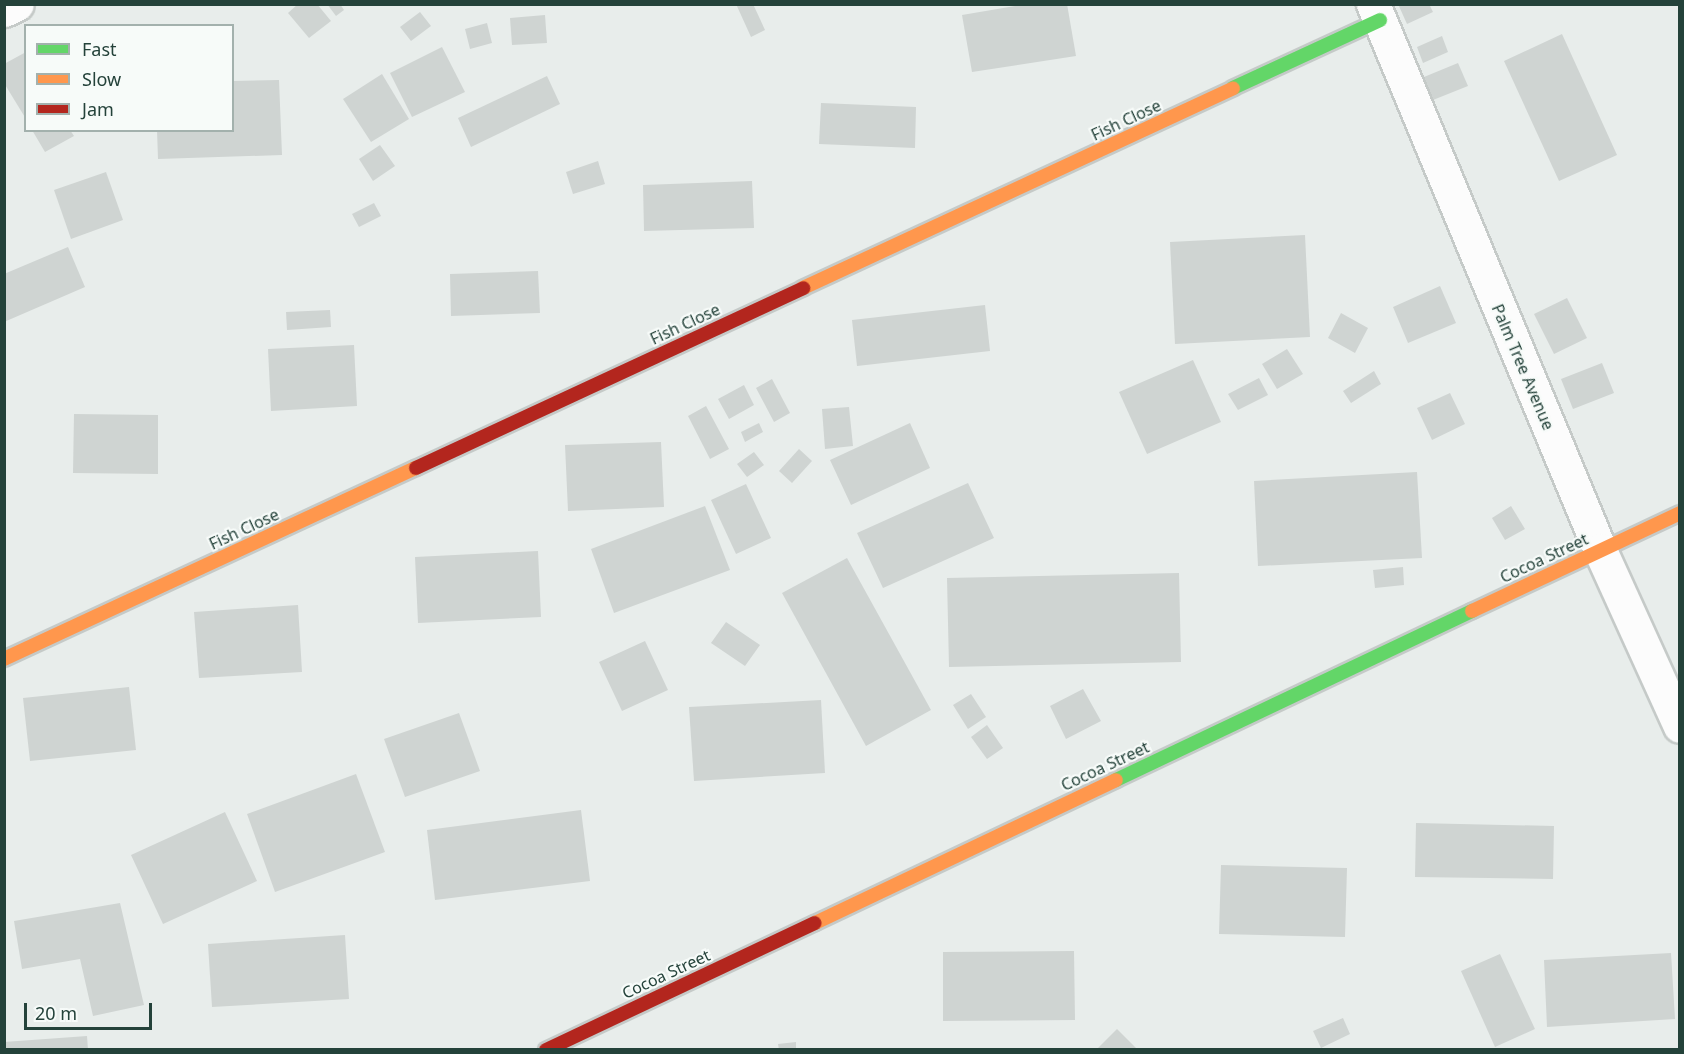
<!DOCTYPE html>
<html>
<head>
<meta charset="utf-8">
<style>
	body { margin:0 }
	#map { position:relative; width:1684px; height:1054px; overflow:hidden; background:#e8edeb; font-family:"Noto Sans",sans-serif }
	div>[style] { position:absolute }
	.building>* { inset:0; background:#cfd4d2 }
	.roads { filter:drop-shadow(2px 0 #c5cac8) drop-shadow(-2px 0 #c5cac8) drop-shadow(0 2px #c5cac8) drop-shadow(0 -2px #c5cac8) }
	.street>* { height:33px; margin:-16.5px; padding:0 16.5px; transform-origin:16.5px; border-radius:16.5px; background:#fcfcfc }
	.fast>* { height:14px; margin:-7px; padding:0 7px; transform-origin:7px; border-radius:7px; background:#63d668 }
	.slow>* { height:14px; margin:-7px; padding:0 7px; transform-origin:7px; border-radius:7px; background:#ff974d }
	.jam>* { height:14px; margin:-7px; padding:0 7px; transform-origin:7px; border-radius:7px; background:#b3261e }
	span { translate:-50% -50%; white-space:nowrap; text-align:center; line-height:1.15; -webkit-text-stroke:4.5px #f7fbf9; paint-order:stroke }
	.street-label { font-size:16px; color:#24423a }
	.frame { position:absolute; inset:0; border:6px solid #24423a; pointer-events:none }
	.legend { position:absolute; left:24px; top:24px; width:210px; height:108px; box-sizing:border-box; background:#f7fbf9; border:2px solid #a3b1ad; margin:0; padding:8px 10px; list-style:none; font-size:18px; color:#24423a }
	.legend li { display:flex; align-items:center; gap:12px; height:30px }
	.legend b { width:30px; border:2px solid #a3b1ad }
	.scale { position:absolute; left:24px; top:1003px; width:128px; height:27px; box-sizing:border-box; border:3px solid #24423a; border-top:0; padding-left:8px; font-size:18px; line-height:21px; white-space:nowrap; color:#24423a; -webkit-text-stroke:4px #f7fbf9; paint-order:stroke }
</style>
</head>
<body>
<div id="map">
	<div class="building">
		<div style="clip-path:polygon(298px 4px,317px 4px,331px 21px,309px 38px,288px 13px)"></div>
		<div style="clip-path:polygon(327px 4px,340px 4px,344px 10px,336px 16px)"></div>
		<div style="clip-path:polygon(736px 4px,753px 4px,765px 30px,751px 37px)"></div>
		<div style="clip-path:polygon(1027px 4px,1067px 4px,1076px 56px,972px 72px,962px 15px)"></div>
		<div style="clip-path:polygon(1398px 4px,1429px 4px,1433px 12px,1407px 24px)"></div>
		<div style="clip-path:polygon(420px 12px,431px 26px,411px 41px,400px 27px)"></div>
		<div style="clip-path:polygon(545px 15px,547px 43px,512px 45px,510px 18px)"></div>
		<div style="clip-path:polygon(487px 23px,492px 43px,470px 49px,465px 29px)"></div>
		<div style="clip-path:polygon(1562px 34px,1617px 155px,1559px 181px,1504px 61px)"></div>
		<div style="clip-path:polygon(1442px 36px,1448px 52px,1423px 63px,1417px 47px)"></div>
		<div style="clip-path:polygon(442px 47px,465px 92px,412px 117px,390px 73px)"></div>
		<div style="clip-path:polygon(26px 52px,26px 119px,4px 83px,4px 64px)"></div>
		<div style="clip-path:polygon(1458px 63px,1468px 86px,1433px 100px,1424px 77px)"></div>
		<div style="clip-path:polygon(382px 74px,409px 119px,371px 142px,343px 99px)"></div>
		<div style="clip-path:polygon(547px 76px,560px 104px,471px 147px,458px 118px)"></div>
		<div style="clip-path:polygon(279px 80px,282px 155px,158px 159px,157px 130px,232px 130px,232px 81px)"></div>
		<div style="clip-path:polygon(821px 103px,916px 107px,915px 148px,819px 144px)"></div>
		<div style="clip-path:polygon(32px 130px,70px 130px,74px 136px,45px 152px)"></div>
		<div style="clip-path:polygon(380px 145px,395px 166px,373px 181px,359px 159px)"></div>
		<div style="clip-path:polygon(598px 161px,605px 184px,573px 194px,566px 172px)"></div>
		<div style="clip-path:polygon(106px 172px,123px 220px,71px 239px,54px 190px)"></div>
		<div style="clip-path:polygon(752px 181px,754px 228px,644px 231px,643px 185px)"></div>
		<div style="clip-path:polygon(374px 203px,381px 216px,359px 227px,352px 214px)"></div>
		<div style="clip-path:polygon(1305px 235px,1310px 337px,1175px 344px,1170px 242px)"></div>
		<div style="clip-path:polygon(68px 247px,85px 287px,4px 322px,4px 274px)"></div>
		<div style="clip-path:polygon(538px 271px,540px 313px,451px 316px,450px 274px)"></div>
		<div style="clip-path:polygon(1440px 286px,1456px 323px,1408px 343px,1393px 307px)"></div>
		<div style="clip-path:polygon(1567px 298px,1587px 338px,1554px 354px,1534px 314px)"></div>
		<div style="clip-path:polygon(985px 305px,990px 351px,857px 366px,852px 320px)"></div>
		<div style="clip-path:polygon(330px 310px,331px 327px,287px 330px,286px 312px)"></div>
		<div style="clip-path:polygon(1341px 313px,1368px 328px,1355px 353px,1328px 338px)"></div>
		<div style="clip-path:polygon(354px 345px,357px 406px,271px 411px,268px 349px)"></div>
		<div style="clip-path:polygon(1287px 349px,1303px 374px,1277px 389px,1262px 364px)"></div>
		<div style="clip-path:polygon(1193px 360px,1221px 422px,1147px 454px,1119px 392px)"></div>
		<div style="clip-path:polygon(1602px 363px,1614px 393px,1573px 409px,1561px 379px)"></div>
		<div style="clip-path:polygon(1374px 371px,1381px 384px,1351px 403px,1343px 391px)"></div>
		<div style="clip-path:polygon(1259px 378px,1268px 395px,1238px 410px,1228px 394px)"></div>
		<div style="clip-path:polygon(772px 379px,790px 413px,774px 422px,756px 388px)"></div>
		<div style="clip-path:polygon(744px 385px,754px 405px,729px 419px,718px 399px)"></div>
		<div style="clip-path:polygon(1450px 393px,1465px 424px,1432px 440px,1417px 408px)"></div>
		<div style="clip-path:polygon(706px 406px,729px 449px,710px 459px,688px 416px)"></div>
		<div style="clip-path:polygon(849px 407px,853px 446px,825px 449px,822px 409px)"></div>
		<div style="clip-path:polygon(74px 414px,158px 415px,158px 474px,73px 473px)"></div>
		<div style="clip-path:polygon(759px 423px,763px 432px,745px 442px,741px 432px)"></div>
		<div style="clip-path:polygon(910px 423px,930px 468px,851px 505px,830px 460px)"></div>
		<div style="clip-path:polygon(661px 442px,664px 507px,568px 511px,565px 445px)"></div>
		<div style="clip-path:polygon(799px 449px,812px 461px,792px 483px,779px 471px)"></div>
		<div style="clip-path:polygon(754px 452px,764px 465px,747px 477px,737px 464px)"></div>
		<div style="clip-path:polygon(1417px 472px,1422px 558px,1258px 566px,1254px 481px)"></div>
		<div style="clip-path:polygon(968px 483px,994px 538px,883px 588px,857px 533px)"></div>
		<div style="clip-path:polygon(746px 484px,771px 538px,736px 554px,711px 500px)"></div>
		<div style="clip-path:polygon(705px 506px,730px 570px,614px 613px,591px 549px)"></div>
		<div style="clip-path:polygon(1511px 506px,1525px 529px,1505px 540px,1492px 518px)"></div>
		<div style="clip-path:polygon(538px 551px,541px 617px,418px 623px,415px 557px)"></div>
		<div style="clip-path:polygon(847px 558px,931px 710px,866px 746px,782px 593px)"></div>
		<div style="clip-path:polygon(1403px 567px,1404px 585px,1375px 588px,1373px 570px)"></div>
		<div style="clip-path:polygon(1179px 573px,1181px 662px,949px 667px,947px 578px)"></div>
		<div style="clip-path:polygon(298px 605px,302px 672px,199px 678px,194px 612px)"></div>
		<div style="clip-path:polygon(726px 622px,760px 645px,745px 666px,711px 643px)"></div>
		<div style="clip-path:polygon(645px 641px,668px 690px,622px 711px,599px 662px)"></div>
		<div style="clip-path:polygon(129px 687px,136px 750px,30px 761px,23px 698px)"></div>
		<div style="clip-path:polygon(1083px 689px,1101px 721px,1066px 739px,1050px 706px)"></div>
		<div style="clip-path:polygon(971px 694px,986px 717px,968px 729px,953px 705px)"></div>
		<div style="clip-path:polygon(821px 700px,825px 773px,694px 781px,689px 707px)"></div>
		<div style="clip-path:polygon(459px 713px,480px 771px,405px 797px,384px 739px)"></div>
		<div style="clip-path:polygon(987px 725px,1003px 748px,987px 759px,971px 737px)"></div>
		<div style="clip-path:polygon(356px 774px,385px 852px,275px 892px,247px 814px)"></div>
		<div style="clip-path:polygon(581px 810px,590px 881px,435px 900px,427px 830px)"></div>
		<div style="clip-path:polygon(225px 812px,257px 881px,163px 924px,131px 855px)"></div>
		<div style="clip-path:polygon(1416px 823px,1554px 826px,1553px 879px,1415px 877px)"></div>
		<div style="clip-path:polygon(1221px 865px,1347px 868px,1345px 937px,1219px 934px)"></div>
		<div style="clip-path:polygon(120px 903px,144px 1005px,93px 1016px,80px 959px,22px 969px,14px 921px)"></div>
		<div style="clip-path:polygon(345px 935px,349px 999px,212px 1007px,208px 944px)"></div>
		<div style="clip-path:polygon(1074px 951px,1075px 1020px,943px 1021px,943px 952px)"></div>
		<div style="clip-path:polygon(1671px 953px,1675px 1019px,1547px 1027px,1544px 960px)"></div>
		<div style="clip-path:polygon(1500px 954px,1535px 1029px,1495px 1047px,1461px 971px)"></div>
		<div style="clip-path:polygon(1343px 1018px,1350px 1034px,1321px 1048px,1313px 1031px)"></div>
		<div style="clip-path:polygon(1117px 1029px,1138px 1050px,1096px 1050px)"></div>
		<div style="clip-path:polygon(87px 1036px,88px 1050px,4px 1050px,4px 1042px)"></div>
		<div style="clip-path:polygon(796px 1042px,796px 1050px,779px 1050px,778px 1044px)"></div>
	</div>
	<div class="roads">
		<div class="street">
			<div style="left:1373px;top:4px;width:591px;rotate:67.42deg"></div>
			<div style="left:1600px;top:550px;width:193px;rotate:65.6deg"></div>
			<div style="left:4px;top:10px;width:14px;rotate:-25deg"></div>
		</div>
		<div class="fast">
			<div style="left:1233px;top:88px;width:162px;rotate:-24.8deg"></div>
			<div style="left:1116px;top:780px;width:394px;rotate:-25.4deg"></div>
		</div>
		<div class="slow">
			<div style="left:803px;top:288px;width:474px;rotate:-24.9deg"></div>
			<div style="left:1472px;top:611px;width:230px;rotate:-25.2deg"></div>
			<div style="left:4px;top:659px;width:454px;rotate:-24.9deg"></div>
			<div style="left:815px;top:923px;width:333px;rotate:-25.4deg"></div>
		</div>
		<div class="jam">
			<div style="left:416px;top:468px;width:427px;rotate:-24.9deg"></div>
			<div style="left:546px;top:1050px;width:297px;rotate:-25.3deg"></div>
		</div>
	</div>
	<div class="street-label">
		<span style="left:1126px;top:120px;rotate:-25deg">Fish Close</span>
		<span style="left:685px;top:324px;rotate:-25deg">Fish Close</span>
		<span style="left:1523px;top:367px;rotate:67deg">Palm Tree Avenue</span>
		<span style="left:244px;top:529px;rotate:-25deg">Fish Close</span>
		<span style="left:1544px;top:558px;rotate:-25deg">Cocoa Street</span>
		<span style="left:1105px;top:766px;rotate:-25deg">Cocoa Street</span>
		<span style="left:666px;top:974px;rotate:-25deg">Cocoa Street</span>
	</div>
	<div class="frame"></div>
	<ul class="legend">
	<li><b style="height:8px;background:#63d668"></b>Fast</li>
	<li><b style="height:8px;background:#ff974d"></b>Slow</li>
	<li><b style="height:8px;background:#b3261e"></b>Jam</li>
	</ul>
	<div class="scale">20 m</div>
</div>
</body>
</html>
